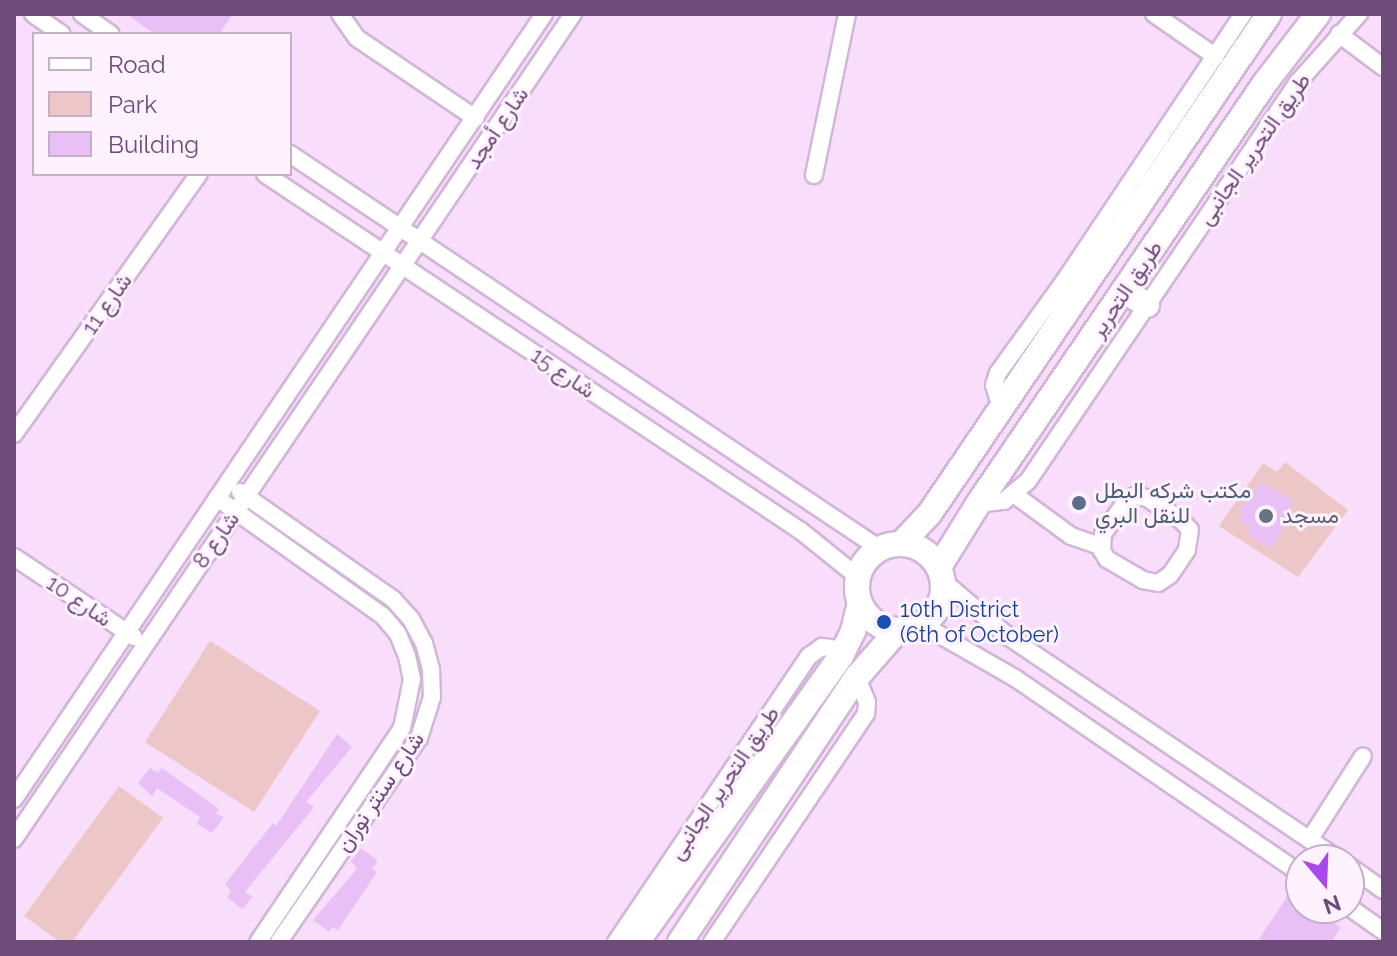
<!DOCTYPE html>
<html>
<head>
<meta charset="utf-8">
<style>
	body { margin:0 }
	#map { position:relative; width:1397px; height:956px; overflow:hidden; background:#fdeafe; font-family:Raleway,Vazirmatn,sans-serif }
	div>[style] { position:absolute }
	.residential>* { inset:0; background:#f9defb }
	.green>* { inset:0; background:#edc7c8 }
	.building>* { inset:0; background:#e8c0f5 }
	.roads { filter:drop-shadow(2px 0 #d2b6d9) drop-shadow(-2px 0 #d2b6d9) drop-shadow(0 2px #d2b6d9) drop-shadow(0 -2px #d2b6d9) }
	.street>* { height:16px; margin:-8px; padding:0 8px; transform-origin:8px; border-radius:8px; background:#fff }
	.secondary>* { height:24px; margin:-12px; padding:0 12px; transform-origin:12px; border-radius:12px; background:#fff }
	.secondary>.ring { margin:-12px; padding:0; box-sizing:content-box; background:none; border:24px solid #fff; border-radius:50% }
	.dots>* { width:22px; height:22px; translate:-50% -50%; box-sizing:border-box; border:4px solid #fff2ff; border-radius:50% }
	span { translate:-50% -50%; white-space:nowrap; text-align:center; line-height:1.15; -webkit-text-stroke:6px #fff2ff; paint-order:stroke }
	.street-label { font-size:22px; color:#6d4b7b }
	.service-label { font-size:22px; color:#4e5e75 }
	.left { translate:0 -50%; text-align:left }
	.worship-label { font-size:22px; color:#5b616d }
	.transit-label { font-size:22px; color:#164399 }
	.frame { position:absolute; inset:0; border:16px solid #6d4b7b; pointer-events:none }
	.legend { position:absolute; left:32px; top:32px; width:260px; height:144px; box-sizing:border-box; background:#fff2ff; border:2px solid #c5afca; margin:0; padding:10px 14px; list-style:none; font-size:24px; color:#6d4b7b }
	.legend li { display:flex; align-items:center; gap:16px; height:40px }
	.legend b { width:40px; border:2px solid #c5afca }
	.north { position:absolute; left:1285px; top:844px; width:80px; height:80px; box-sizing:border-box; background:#fff2ff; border:2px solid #c5afca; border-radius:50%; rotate:161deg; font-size:22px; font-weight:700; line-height:32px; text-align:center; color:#6d4b7b }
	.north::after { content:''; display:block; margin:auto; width:28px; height:36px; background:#a949ed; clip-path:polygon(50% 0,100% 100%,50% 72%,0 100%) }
</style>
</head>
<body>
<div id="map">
	<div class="residential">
		<div style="clip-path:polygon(evenodd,14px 14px,1383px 14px,1383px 942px,14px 942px,14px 14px,34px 34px,290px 34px,290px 174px,34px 174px,34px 34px,14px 14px,1301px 860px,1349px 860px,1349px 908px,1301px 908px,1301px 860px)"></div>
	</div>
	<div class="green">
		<div style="clip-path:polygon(1285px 462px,1348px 510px,1298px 577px,1219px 526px,1263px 463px,1277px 472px)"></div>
		<div style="clip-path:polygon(210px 641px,320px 711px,254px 812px,145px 742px)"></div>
		<div style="clip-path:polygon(119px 786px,163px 818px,72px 942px,60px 942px,24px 916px)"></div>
	</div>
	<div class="building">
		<div style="clip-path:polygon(126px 14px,233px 14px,219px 34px,155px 34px)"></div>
		<div style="clip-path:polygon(1262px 482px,1293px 501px,1288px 510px,1293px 513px,1273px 545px,1268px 547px,1247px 534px,1251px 528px,1238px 520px,1242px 513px,1239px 511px,1254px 488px,1257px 490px)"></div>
		<div style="clip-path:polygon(337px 734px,352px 747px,306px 802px,314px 807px,245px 892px,253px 897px,242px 909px,227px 897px,231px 891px,225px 884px,273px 823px,276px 826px)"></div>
		<div style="clip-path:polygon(150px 768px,158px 773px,162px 768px,219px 809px,216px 814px,224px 817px,212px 833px,197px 824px,200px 817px,157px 788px,152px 796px,138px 783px)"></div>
		<div style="clip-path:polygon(361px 848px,378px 861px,372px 869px,377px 872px,338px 930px,332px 927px,329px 932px,313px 920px,357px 869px,351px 861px)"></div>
		<div style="clip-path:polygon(1289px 894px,1301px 901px,1301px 908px,1314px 908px,1341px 928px,1331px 942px,1257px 942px)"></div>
	</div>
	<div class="roads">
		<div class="street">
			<div style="left:33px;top:14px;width:35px;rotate:35deg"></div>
			<div style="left:82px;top:14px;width:35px;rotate:35deg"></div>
			<div style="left:340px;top:14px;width:29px;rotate:55deg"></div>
			<div style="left:357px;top:38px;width:143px;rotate:34.1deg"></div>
			<div style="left:1154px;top:14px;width:75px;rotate:34.7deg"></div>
			<div style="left:1339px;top:34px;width:55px;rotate:36.9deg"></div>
			<div style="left:290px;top:154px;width:710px;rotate:33.8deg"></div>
			<div style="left:265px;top:174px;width:644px;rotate:33.67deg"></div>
			<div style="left:801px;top:531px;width:73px;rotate:38.9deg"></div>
			<div style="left:814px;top:175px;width:164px;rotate:-78.4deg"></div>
			<div style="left:1001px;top:408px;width:24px;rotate:-107deg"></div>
			<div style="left:994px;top:385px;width:13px;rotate:-72deg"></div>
			<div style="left:998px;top:373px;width:115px;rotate:-54.2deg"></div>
			<div style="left:1065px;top:280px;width:320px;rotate:-56.2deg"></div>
			<div style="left:14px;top:434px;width:319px;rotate:-54.6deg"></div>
			<div style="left:240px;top:492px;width:187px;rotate:35deg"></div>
			<div style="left:393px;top:599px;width:27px;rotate:48deg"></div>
			<div style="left:411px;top:619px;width:27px;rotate:62deg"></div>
			<div style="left:424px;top:643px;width:28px;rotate:75deg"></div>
			<div style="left:431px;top:670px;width:27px;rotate:88deg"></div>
			<div style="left:432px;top:697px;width:43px;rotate:107.6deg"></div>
			<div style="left:419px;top:738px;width:247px;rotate:124.5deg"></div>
			<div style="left:1015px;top:495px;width:69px;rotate:36.2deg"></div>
			<div style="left:1071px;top:536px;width:31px;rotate:19deg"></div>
			<div style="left:1135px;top:496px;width:12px;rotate:9deg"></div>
			<div style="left:1147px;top:498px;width:40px;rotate:32.9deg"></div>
			<div style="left:1181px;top:520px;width:13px;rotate:48deg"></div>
			<div style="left:1190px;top:530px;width:20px;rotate:99deg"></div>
			<div style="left:1187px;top:550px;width:30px;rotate:124deg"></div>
			<div style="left:1170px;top:575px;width:14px;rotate:146deg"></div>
			<div style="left:1158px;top:583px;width:15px;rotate:-169deg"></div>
			<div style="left:1143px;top:580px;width:42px;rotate:-149.7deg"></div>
			<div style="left:1107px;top:559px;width:9px;rotate:-122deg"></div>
			<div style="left:1102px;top:551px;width:17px;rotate:-87deg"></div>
			<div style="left:1103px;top:534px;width:39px;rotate:-55deg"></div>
			<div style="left:1125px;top:502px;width:12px;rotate:-31deg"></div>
			<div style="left:217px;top:498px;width:204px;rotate:35.4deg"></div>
			<div style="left:383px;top:616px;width:23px;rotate:50deg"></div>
			<div style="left:398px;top:634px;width:24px;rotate:68deg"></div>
			<div style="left:407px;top:656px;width:24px;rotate:78deg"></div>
			<div style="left:412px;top:679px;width:50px;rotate:101.5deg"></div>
			<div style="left:402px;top:728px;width:258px;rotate:123.9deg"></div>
			<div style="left:978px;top:504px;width:26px;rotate:-7deg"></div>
			<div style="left:1004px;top:501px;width:31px;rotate:-40deg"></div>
			<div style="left:1028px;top:481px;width:483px;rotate:-55.9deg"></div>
			<div style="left:1299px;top:81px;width:90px;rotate:-48.2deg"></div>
			<div style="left:14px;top:557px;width:144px;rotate:33.7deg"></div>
			<div style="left:943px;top:581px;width:87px;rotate:40.3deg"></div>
			<div style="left:1009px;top:637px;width:399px;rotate:34deg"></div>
			<div style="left:921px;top:624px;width:108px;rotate:29.9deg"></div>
			<div style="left:1015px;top:678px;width:347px;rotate:34.4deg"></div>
			<div style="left:14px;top:799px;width:947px;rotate:-55.97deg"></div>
			<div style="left:14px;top:839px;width:997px;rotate:-55.88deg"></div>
			<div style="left:1310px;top:839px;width:98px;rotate:-57.4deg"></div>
			<div style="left:1349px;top:866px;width:42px;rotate:35.2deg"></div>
			<div style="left:1349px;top:907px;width:42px;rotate:35.2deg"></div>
			<div style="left:616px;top:942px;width:345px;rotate:-56deg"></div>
			<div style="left:809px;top:656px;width:16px;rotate:-35deg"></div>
			<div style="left:822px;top:647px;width:9px;rotate:6deg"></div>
			<div style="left:831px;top:648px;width:13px;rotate:39deg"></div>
			<div style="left:712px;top:942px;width:275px;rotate:-56deg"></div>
			<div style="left:866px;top:714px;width:12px;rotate:-85deg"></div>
			<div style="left:867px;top:702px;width:27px;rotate:-112deg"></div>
		</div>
		<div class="secondary">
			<div style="left:1124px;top:291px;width:27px;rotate:31deg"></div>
			<div style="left:901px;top:544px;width:42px;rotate:-46.9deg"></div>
			<div style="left:930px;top:513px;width:603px;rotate:-55.81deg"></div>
			<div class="ring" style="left:857px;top:544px;width:62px;height:62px"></div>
			<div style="left:939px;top:567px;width:74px;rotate:-58.2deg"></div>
			<div style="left:978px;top:504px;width:510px;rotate:-55.72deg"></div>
			<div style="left:1265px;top:83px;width:87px;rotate:-52.5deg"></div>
			<div style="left:637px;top:942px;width:351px;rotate:-54.5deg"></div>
			<div style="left:841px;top:656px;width:28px;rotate:-64deg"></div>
			<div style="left:853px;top:631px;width:29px;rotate:-76deg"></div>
			<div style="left:680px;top:942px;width:319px;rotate:-56.3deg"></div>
			<div style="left:857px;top:677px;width:62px;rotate:-48.9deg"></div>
		</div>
	</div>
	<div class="dots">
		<div style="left:1079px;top:503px;background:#5c6f8a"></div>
		<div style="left:1266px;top:516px;background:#6b7280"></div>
		<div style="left:884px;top:622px;background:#1a4fb4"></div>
	</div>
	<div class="street-label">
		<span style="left:497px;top:128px;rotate:-56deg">شارع أمجد</span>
		<span style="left:1254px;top:149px;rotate:-55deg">طريق التحرير الجانبى</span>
		<span style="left:1126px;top:289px;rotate:-56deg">طريق التحرير</span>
		<span style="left:107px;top:304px;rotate:-55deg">شارع 11</span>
		<span style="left:563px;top:373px;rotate:34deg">شارع 15</span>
		<span style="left:216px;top:540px;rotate:-55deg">شارع 8</span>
		<span style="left:79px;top:601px;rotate:34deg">شارع 10</span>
		<span style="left:724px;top:783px;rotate:-56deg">طريق التحرير الجانبى</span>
		<span style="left:380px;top:792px;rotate:-56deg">شارع سنتر نوران</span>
	</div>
	<div class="service-label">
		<span class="left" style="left:1095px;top:503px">مكتب شركه البطل<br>للنقل البري</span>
	</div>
	<div class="worship-label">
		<span class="left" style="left:1282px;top:516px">مسجد</span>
	</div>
	<div class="transit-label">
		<span class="left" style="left:900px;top:622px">10th District<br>(6th of October)</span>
	</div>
	<div class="frame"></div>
	<ul class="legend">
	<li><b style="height:10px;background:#fff"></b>Road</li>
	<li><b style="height:22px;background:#edc7c8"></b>Park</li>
	<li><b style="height:22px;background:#e8c0f5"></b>Building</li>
	</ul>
	<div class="north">N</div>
</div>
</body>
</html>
